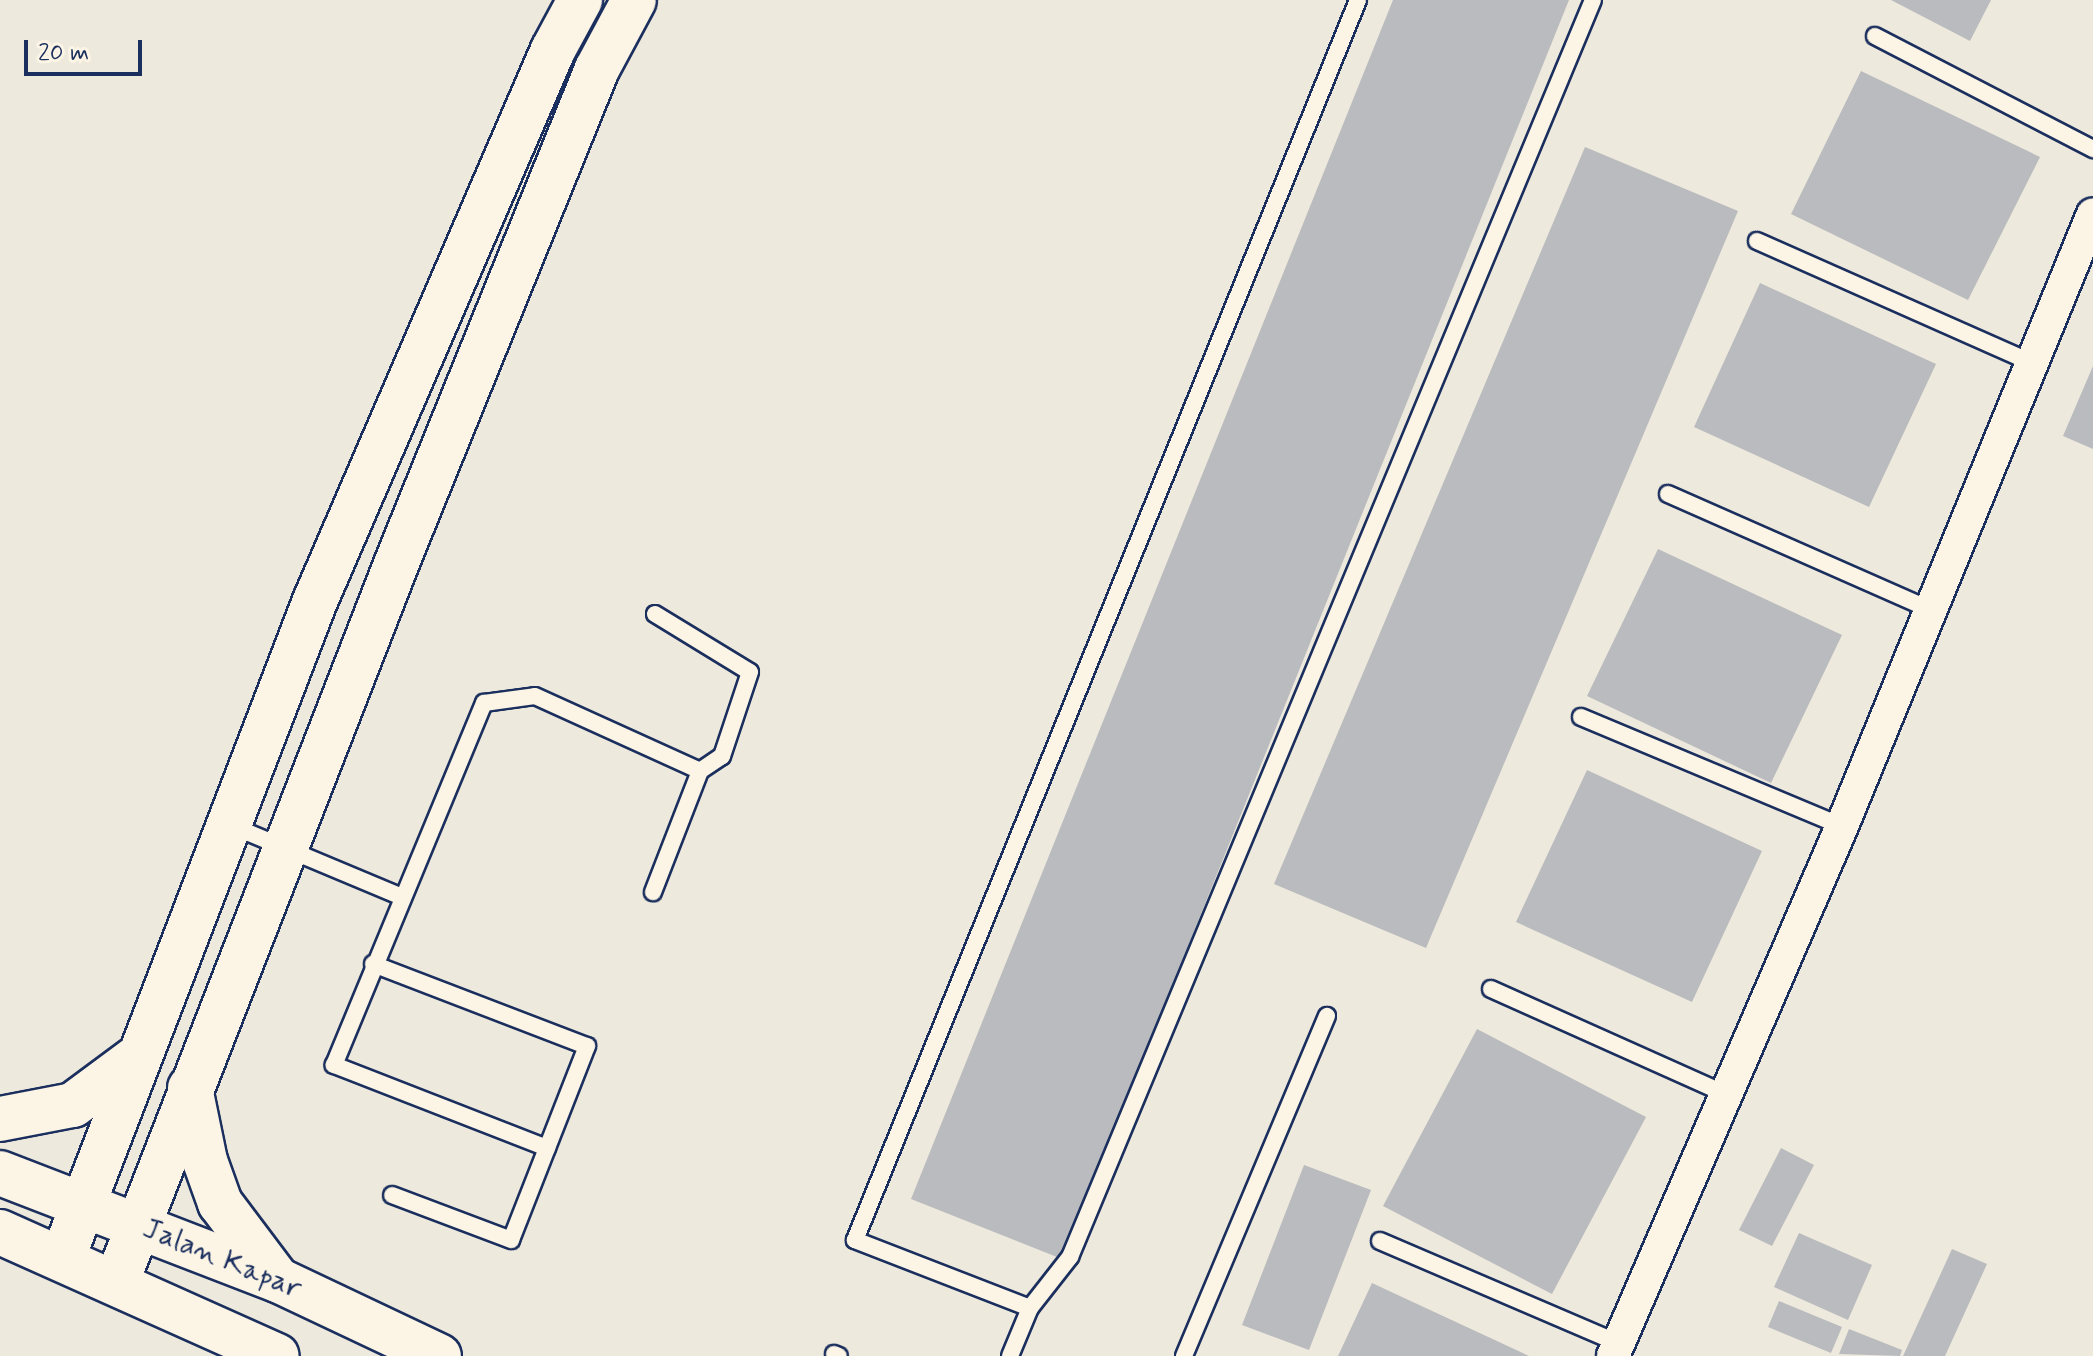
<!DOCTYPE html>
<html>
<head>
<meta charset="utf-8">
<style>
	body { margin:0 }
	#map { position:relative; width:2093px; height:1356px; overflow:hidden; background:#eee9dd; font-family:Mynerve,sans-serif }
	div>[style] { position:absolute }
	.building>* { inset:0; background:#babbbe }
	.roads { filter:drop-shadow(2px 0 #1b2f5e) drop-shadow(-2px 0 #1b2f5e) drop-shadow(0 2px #1b2f5e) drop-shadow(0 -2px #1b2f5e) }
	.service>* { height:16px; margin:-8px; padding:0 8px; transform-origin:8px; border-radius:8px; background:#fcf5e5 }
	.minor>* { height:32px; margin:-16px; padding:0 16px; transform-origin:16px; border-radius:16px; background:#fcf5e5 }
	.trunk>* { height:44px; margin:-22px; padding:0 22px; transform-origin:22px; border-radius:22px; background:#fcf5e5 }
	.motorway>* { height:44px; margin:-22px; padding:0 22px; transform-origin:22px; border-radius:22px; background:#fcf5e5 }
	span { translate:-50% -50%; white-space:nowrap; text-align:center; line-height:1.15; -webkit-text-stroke:6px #fcf5e5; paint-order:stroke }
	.street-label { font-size:30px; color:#1b2f5e }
	.scale { position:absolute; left:24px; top:40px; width:118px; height:36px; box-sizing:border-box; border:4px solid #1b2f5e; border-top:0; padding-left:10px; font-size:24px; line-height:28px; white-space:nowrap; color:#1b2f5e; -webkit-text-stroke:6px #fcf5e5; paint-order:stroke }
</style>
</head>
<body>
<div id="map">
	<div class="building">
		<div style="clip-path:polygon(1393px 0,1569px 0,1062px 1259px,911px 1199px)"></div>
		<div style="clip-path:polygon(1891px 0,1991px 0,1970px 41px)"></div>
		<div style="clip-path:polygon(1861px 71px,2040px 157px,1968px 300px,1791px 214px)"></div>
		<div style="clip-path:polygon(1585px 147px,1738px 211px,1426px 948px,1274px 884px)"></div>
		<div style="clip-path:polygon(1760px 283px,1936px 364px,1869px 507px,1694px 427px)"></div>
		<div style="clip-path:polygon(2093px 366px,2093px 449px,2063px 436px)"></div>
		<div style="clip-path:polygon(1658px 549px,1842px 635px,1771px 783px,1587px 696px)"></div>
		<div style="clip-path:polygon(1587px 770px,1762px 851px,1692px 1002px,1516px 922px)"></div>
		<div style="clip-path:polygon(1477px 1029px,1646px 1117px,1552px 1294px,1383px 1206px)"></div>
		<div style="clip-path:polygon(1781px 1148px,1814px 1165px,1772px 1246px,1739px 1230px)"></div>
		<div style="clip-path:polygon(1304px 1165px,1371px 1190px,1309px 1350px,1242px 1325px)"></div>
		<div style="clip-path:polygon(1799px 1233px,1872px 1265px,1848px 1320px,1774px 1287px)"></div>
		<div style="clip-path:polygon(1952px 1249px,1987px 1264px,1945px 1356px,1903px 1356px)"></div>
		<div style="clip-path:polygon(1372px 1283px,1415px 1303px,1529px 1356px,1338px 1356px)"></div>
		<div style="clip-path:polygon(1779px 1301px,1842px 1327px,1831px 1353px,1768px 1327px)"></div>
		<div style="clip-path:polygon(1849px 1329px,1902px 1350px,1900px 1356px,1839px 1354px)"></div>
	</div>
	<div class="roads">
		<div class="service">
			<div style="left:1875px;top:36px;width:246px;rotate:27.4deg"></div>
			<div style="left:1757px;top:241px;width:301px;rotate:23.9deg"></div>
			<div style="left:1668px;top:494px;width:287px;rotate:23.8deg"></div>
			<div style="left:655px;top:614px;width:111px;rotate:31.4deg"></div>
			<div style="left:750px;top:672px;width:89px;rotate:108.4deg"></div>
			<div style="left:722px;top:756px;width:27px;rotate:146deg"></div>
			<div style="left:1581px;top:717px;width:283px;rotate:22.7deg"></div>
			<div style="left:230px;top:825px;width:186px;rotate:22.7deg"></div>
			<div style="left:373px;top:964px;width:229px;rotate:21deg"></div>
			<div style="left:587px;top:1046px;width:208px;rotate:111.4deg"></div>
			<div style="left:511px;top:1240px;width:127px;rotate:-159.3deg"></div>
			<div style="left:1491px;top:989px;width:257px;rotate:24.1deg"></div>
			<div style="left:547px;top:1148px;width:229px;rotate:-158.7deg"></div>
			<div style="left:334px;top:1065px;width:392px;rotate:-67.5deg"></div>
			<div style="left:484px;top:703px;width:51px;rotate:-7.8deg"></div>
			<div style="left:535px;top:696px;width:181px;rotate:24.4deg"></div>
			<div style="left:700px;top:771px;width:130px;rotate:111.2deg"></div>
			<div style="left:1380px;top:1241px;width:259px;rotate:23.2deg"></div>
			<div style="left:1030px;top:1308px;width:188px;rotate:-158.8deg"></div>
			<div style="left:855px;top:1240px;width:1338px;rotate:-67.92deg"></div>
			<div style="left:834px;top:1354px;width:5px;rotate:22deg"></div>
			<div style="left:1010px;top:1356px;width:52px;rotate:-67.4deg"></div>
			<div style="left:1030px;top:1308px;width:65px;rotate:-51.9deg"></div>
			<div style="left:1070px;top:1257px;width:1361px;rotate:-67.41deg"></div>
			<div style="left:1184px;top:1356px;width:369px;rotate:-67.2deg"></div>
		</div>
		<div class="minor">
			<div style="left:1613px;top:1356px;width:577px;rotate:-66.63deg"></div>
			<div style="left:1842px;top:826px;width:661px;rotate:-67.7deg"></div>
		</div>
		<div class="trunk">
			<div style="left:0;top:1173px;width:298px;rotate:21.1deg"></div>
			<div style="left:278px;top:1280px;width:178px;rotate:25.3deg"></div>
			<div style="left:0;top:1232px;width:303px;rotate:24.1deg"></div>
		</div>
		<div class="motorway">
			<div style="left:190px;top:1088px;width:75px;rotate:78.4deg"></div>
			<div style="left:205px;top:1161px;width:45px;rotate:70.3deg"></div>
			<div style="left:220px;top:1203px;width:96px;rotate:53deg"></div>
			<div style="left:0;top:1119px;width:74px;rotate:-10.9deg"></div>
			<div style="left:73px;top:1105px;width:79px;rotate:-36.7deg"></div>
			<div style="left:63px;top:1257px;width:703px;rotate:-68.99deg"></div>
			<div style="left:315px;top:601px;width:600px;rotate:-66.64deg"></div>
			<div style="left:553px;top:50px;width:57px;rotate:-61.6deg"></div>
			<div style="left:117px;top:1281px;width:772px;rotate:-68.72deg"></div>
			<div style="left:397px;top:562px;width:532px;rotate:-67.92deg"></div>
			<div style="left:597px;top:69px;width:78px;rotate:-61.8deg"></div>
		</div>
	</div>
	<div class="street-label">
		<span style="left:222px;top:1259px;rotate:22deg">Jalan Kapar</span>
	</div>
	<div class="scale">20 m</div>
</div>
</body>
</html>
